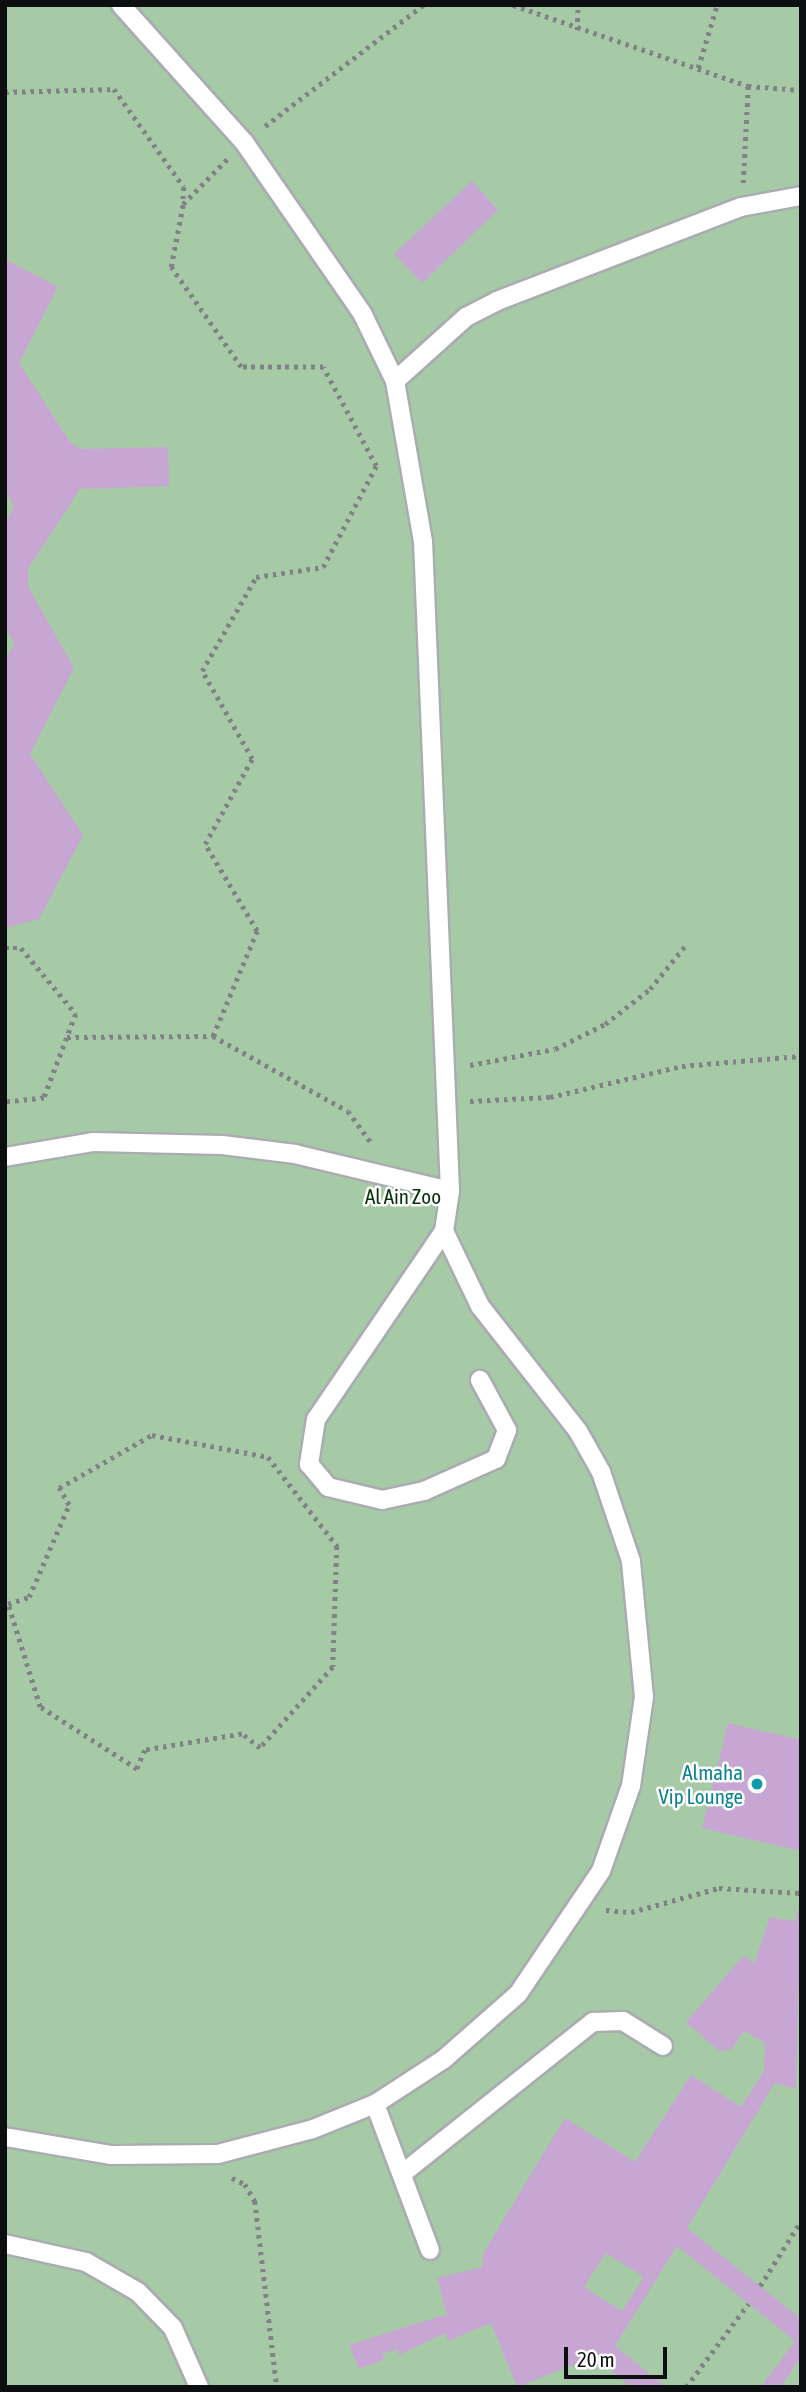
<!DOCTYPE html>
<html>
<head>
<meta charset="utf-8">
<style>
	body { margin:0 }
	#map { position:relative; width:806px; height:2392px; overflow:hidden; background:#eff2f8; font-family:"Asap Condensed",sans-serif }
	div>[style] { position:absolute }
	.green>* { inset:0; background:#a6caa5 }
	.building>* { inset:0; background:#c7a6d3 }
	.path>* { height:4.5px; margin-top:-2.25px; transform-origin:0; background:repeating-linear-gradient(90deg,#808286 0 3.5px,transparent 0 8.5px) }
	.roads { filter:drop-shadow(2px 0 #a9acb1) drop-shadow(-2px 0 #a9acb1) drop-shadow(0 2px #a9acb1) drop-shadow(0 -2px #a9acb1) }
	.lane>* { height:18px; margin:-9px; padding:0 9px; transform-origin:9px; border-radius:9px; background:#fff }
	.dots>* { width:19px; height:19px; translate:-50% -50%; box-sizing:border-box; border:4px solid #fff; border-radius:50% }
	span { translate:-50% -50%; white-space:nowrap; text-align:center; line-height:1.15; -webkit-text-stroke:5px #fff; paint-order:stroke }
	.park-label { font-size:21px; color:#06330a }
	.culture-label { font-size:21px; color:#0d838f }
	.right { translate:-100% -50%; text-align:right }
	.frame { position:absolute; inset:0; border:7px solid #0d0e10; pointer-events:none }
	.scale { position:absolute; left:564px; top:2347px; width:103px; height:32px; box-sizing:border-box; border:4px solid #0d0e10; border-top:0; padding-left:9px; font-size:21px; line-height:24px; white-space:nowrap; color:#0d0e10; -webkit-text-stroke:5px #fff; paint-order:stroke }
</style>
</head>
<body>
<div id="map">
	<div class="green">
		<div style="clip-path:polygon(5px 5px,801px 5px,801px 2387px,5px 2387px)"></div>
	</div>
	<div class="building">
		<div style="clip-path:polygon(472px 181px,498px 210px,422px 283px,394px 254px)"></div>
		<div style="clip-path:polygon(5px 259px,58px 287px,19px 363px,70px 442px,81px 449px,168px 447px,169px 486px,80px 489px,28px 569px,28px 586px,74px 668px,30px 754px,83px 835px,39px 919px,5px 928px,5px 660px,15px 643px,5px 628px,5px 524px,14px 506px,5px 491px)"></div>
		<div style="clip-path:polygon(728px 1723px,801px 1740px,801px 1851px,702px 1828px)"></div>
		<div style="clip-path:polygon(evenodd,801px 1900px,796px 2089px,775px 2083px,687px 2228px,801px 2319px,801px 2358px,780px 2387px,761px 2387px,795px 2341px,677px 2246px,615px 2346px,666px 2387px,630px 2387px,596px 2356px,517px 2387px,491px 2323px,448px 2341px,445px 2333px,399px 2355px,397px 2349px,382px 2354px,384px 2360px,359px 2369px,349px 2345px,447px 2314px,437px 2278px,482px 2267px,484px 2252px,565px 2118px,635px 2162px,691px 2075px,741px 2107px,764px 2071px,765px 2043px,744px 2031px,732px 2049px,719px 2051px,686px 2022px,744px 1955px,754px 1964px,770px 1917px,795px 1921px,801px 1900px,606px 2253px,644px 2277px,622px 2311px,584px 2287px,606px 2253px)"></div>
	</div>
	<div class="path">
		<div style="left:513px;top:5px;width:249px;rotate:19deg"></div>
		<div style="left:748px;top:86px;width:53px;rotate:4.3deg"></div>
		<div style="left:577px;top:30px;width:25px;rotate:-88deg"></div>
		<div style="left:698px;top:68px;width:66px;rotate:-73.2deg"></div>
		<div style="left:5px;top:92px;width:109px;rotate:-1.6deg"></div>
		<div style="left:114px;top:89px;width:120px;rotate:54.5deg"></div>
		<div style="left:184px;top:187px;width:16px;rotate:94deg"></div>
		<div style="left:265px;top:126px;width:199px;rotate:-37.4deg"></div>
		<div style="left:743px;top:183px;width:97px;rotate:-87deg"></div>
		<div style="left:5px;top:948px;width:16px"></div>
		<div style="left:21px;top:948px;width:86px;rotate:50.2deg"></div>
		<div style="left:76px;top:1014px;width:90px;rotate:110.9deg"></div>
		<div style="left:44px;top:1098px;width:39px;rotate:174deg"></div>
		<div style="left:213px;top:1036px;width:114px;rotate:-67.3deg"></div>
		<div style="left:257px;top:931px;width:101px;rotate:-120.9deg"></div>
		<div style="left:205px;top:844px;width:97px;rotate:-61.1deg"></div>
		<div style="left:252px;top:759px;width:101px;rotate:-119.6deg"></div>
		<div style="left:202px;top:671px;width:108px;rotate:-60.1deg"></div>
		<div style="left:256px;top:577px;width:68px;rotate:-8.5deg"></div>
		<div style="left:323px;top:567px;width:114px;rotate:-62.3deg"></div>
		<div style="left:376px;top:466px;width:112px;rotate:-118.2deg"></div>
		<div style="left:323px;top:367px;width:82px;rotate:180deg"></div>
		<div style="left:241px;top:367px;width:122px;rotate:-125deg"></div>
		<div style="left:171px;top:267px;width:64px;rotate:-79.2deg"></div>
		<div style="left:183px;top:204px;width:63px;rotate:-45.6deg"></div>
		<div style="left:67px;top:1037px;width:146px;rotate:-0.4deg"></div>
		<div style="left:213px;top:1036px;width:154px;rotate:29.1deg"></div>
		<div style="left:348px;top:1111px;width:42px;rotate:53.7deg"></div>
		<div style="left:470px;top:1065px;width:86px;rotate:-10.7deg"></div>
		<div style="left:555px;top:1049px;width:56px;rotate:-26.6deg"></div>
		<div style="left:605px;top:1024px;width:57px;rotate:-37.9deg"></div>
		<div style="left:650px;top:989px;width:55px;rotate:-50.9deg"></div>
		<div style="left:470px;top:1101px;width:80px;rotate:-2.9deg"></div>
		<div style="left:550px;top:1097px;width:136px;rotate:-13.2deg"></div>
		<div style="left:682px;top:1066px;width:119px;rotate:-4.8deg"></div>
		<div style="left:152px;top:1435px;width:118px;rotate:10.7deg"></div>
		<div style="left:268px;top:1457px;width:113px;rotate:52.2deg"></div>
		<div style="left:337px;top:1546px;width:121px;rotate:91.9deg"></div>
		<div style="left:333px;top:1667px;width:109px;rotate:132deg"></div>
		<div style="left:260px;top:1748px;width:23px;rotate:-142deg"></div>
		<div style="left:242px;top:1734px;width:98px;rotate:170.6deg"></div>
		<div style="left:145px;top:1750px;width:21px;rotate:113deg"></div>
		<div style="left:137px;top:1769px;width:115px;rotate:-147.4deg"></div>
		<div style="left:40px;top:1707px;width:108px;rotate:-107.3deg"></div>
		<div style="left:8px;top:1604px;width:22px;rotate:-18deg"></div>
		<div style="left:29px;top:1597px;width:100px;rotate:-66.5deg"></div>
		<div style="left:69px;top:1505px;width:20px;rotate:-120deg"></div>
		<div style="left:59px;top:1488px;width:107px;rotate:-29.7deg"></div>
		<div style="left:606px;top:1910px;width:25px;rotate:5deg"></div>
		<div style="left:631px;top:1912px;width:91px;rotate:-15.3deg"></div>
		<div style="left:719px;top:1888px;width:82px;rotate:3.5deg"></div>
		<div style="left:232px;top:2178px;width:14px;rotate:25deg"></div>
		<div style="left:245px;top:2184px;width:20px;rotate:60deg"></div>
		<div style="left:255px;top:2201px;width:187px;rotate:83.3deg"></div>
		<div style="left:760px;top:2286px;width:77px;rotate:-57.8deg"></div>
		<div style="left:686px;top:2387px;width:104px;rotate:-53.2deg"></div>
	</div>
	<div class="roads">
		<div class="lane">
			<div style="left:121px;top:5px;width:184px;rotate:48.1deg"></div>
			<div style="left:244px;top:142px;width:208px;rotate:55.4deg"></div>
			<div style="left:362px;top:313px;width:76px;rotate:64.1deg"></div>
			<div style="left:395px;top:381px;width:162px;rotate:80.1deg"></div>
			<div style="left:423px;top:541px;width:651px;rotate:87.62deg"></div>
			<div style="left:450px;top:1191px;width:40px;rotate:98.5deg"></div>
			<div style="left:444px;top:1231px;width:227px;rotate:124.2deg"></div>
			<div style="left:316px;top:1419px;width:46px;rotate:98.8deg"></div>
			<div style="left:309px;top:1464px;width:30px;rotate:50deg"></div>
			<div style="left:328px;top:1487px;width:56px;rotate:13.5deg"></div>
			<div style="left:382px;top:1500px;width:43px;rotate:-12.1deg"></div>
			<div style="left:424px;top:1491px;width:79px;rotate:-24deg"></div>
			<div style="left:496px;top:1459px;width:31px;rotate:-69deg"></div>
			<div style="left:507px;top:1430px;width:57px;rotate:-118.4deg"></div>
			<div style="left:395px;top:381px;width:96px;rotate:-42deg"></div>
			<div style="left:466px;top:317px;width:35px;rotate:-27deg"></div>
			<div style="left:497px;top:301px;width:261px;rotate:-21.1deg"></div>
			<div style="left:741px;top:207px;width:61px;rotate:-10.4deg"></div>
			<div style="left:5px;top:1157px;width:90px;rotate:-9.6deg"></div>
			<div style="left:94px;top:1142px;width:128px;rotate:1.3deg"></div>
			<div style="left:222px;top:1145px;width:74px;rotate:7deg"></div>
			<div style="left:295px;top:1154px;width:159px;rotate:13.4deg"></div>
			<div style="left:375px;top:2104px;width:156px;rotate:69.4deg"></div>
			<div style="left:5px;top:2137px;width:108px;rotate:9.6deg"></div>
			<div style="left:111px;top:2155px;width:107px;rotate:-0.5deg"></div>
			<div style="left:218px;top:2154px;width:98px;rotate:-14.7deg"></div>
			<div style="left:313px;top:2129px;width:67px;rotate:-22deg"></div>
			<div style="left:375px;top:2104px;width:82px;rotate:-33.1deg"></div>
			<div style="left:444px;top:2059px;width:98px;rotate:-41.3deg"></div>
			<div style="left:518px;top:1994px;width:148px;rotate:-56deg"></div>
			<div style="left:601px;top:1871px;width:90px;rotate:-70.6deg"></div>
			<div style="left:631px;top:1786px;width:90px;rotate:-81.7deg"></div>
			<div style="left:644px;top:1697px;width:137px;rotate:-95.5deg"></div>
			<div style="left:631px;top:1561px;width:94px;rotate:-108.6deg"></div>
			<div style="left:601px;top:1472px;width:47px;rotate:-119.3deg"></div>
			<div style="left:578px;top:1431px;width:159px;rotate:-128.1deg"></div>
			<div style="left:480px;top:1306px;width:83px;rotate:-115.6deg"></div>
			<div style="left:403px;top:2173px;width:243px;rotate:-38.5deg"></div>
			<div style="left:593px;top:2022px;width:30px;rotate:-2deg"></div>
			<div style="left:623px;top:2021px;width:47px;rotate:32deg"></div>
			<div style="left:5px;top:2244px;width:83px;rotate:12.5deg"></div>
			<div style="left:86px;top:2262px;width:60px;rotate:30deg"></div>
			<div style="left:138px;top:2292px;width:50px;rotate:45.8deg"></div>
			<div style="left:173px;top:2328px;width:64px;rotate:66.2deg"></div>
		</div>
	</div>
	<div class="dots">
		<div style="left:757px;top:1784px;background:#0f9aa8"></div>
	</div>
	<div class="park-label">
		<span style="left:403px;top:1196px">Al Ain Zoo</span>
	</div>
	<div class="culture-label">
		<span class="right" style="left:743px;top:1784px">Almaha<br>Vip Lounge</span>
	</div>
	<div class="frame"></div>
	<div class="scale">20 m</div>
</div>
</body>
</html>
